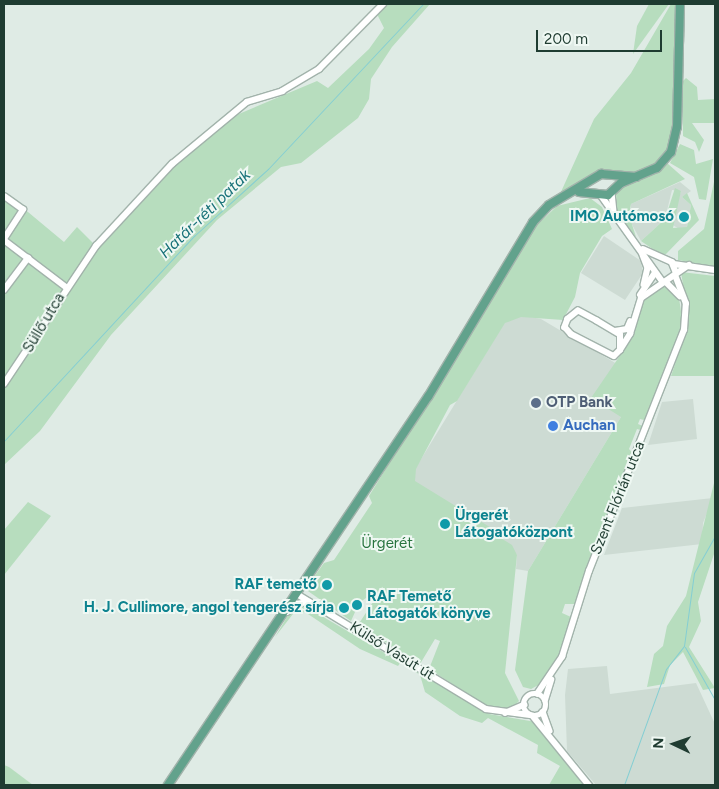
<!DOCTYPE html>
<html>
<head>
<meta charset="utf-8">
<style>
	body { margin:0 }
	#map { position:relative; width:719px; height:789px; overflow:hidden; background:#dfebe5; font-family:Figtree,sans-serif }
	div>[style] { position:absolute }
	.built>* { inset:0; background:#cddbd3 }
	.green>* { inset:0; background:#b7ddbe }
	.stream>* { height:1px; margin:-0.5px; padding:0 0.5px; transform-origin:0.5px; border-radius:0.5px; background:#84ced3 }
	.roads { filter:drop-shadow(1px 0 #a2b3ab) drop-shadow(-1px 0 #a2b3ab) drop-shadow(0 1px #a2b3ab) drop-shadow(0 -1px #a2b3ab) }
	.minor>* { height:5.5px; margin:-2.75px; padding:0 2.75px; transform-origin:2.75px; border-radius:2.75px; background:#fff }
	.minor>.ring { margin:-2.75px; padding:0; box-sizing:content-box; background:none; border:5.5px solid #fff; border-radius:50% }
	.major>* { height:8px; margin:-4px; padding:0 4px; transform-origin:4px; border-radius:4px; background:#62a28c }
	.dots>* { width:14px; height:14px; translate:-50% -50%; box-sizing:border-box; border:2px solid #eff8f3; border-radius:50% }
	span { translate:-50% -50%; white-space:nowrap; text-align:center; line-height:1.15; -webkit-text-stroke:4px #eff8f3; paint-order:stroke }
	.culture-label { font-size:15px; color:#0d838f; font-weight:700 }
	.right { translate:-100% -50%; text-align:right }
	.left { translate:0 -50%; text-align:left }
	.street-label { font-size:15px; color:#1f3c31 }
	.service-label { font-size:15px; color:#4e5e75; font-weight:700 }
	.shop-label { font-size:15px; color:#366cbe; font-weight:700 }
	.park-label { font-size:15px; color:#28743f }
	.water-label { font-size:16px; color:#187279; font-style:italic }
	.frame { position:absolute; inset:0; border:5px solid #1f3c31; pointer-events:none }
	.north { position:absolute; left:649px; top:719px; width:50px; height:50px; -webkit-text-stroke:4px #eff8f3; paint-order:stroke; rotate:273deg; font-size:14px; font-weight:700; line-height:20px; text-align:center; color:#1f3c31 }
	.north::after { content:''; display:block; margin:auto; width:18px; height:22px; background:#1f3c31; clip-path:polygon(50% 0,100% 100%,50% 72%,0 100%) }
	.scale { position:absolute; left:536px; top:30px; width:126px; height:22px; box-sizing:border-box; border:2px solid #1f3c31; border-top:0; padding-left:6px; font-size:15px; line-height:18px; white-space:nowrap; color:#1f3c31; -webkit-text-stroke:4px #eff8f3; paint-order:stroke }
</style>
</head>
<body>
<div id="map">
	<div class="built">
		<div style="clip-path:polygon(680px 182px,691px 191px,682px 197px,691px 205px,687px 227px,681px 230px,671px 224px,681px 191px,672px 190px,665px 219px,641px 241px,630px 221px,631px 204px)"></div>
		<div style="clip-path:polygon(604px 236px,641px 261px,643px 273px,625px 300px,581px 273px)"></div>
		<div style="clip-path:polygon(520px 315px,541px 319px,617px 364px,621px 417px,528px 571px,516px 569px,517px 555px,492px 529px,414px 483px,415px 469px,505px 322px)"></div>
		<div style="clip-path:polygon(693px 399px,697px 439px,648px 445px,662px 402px)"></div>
		<div style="clip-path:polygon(713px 498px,703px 523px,702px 544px,604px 555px,622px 508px)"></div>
		<div style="clip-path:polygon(607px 666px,610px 694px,696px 683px,715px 724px,714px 785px,596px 785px,567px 751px,565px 695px,568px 669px)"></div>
	</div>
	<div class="green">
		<div style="clip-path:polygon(389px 4px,430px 4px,392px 47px,371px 79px,369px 99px,358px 118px,301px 163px,281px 167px,217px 220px,111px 335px,40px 431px,4px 465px,4px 192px,64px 242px,77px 227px,94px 244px,161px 175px,227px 119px,317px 81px,328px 88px,369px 49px,384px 28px,377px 14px)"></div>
		<div style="clip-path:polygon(649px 4px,669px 4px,633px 54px,637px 26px)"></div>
		<div style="clip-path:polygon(671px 4px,676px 4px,673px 125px,667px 150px,653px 167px,635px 174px,603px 170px,560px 194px,594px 119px,631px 73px)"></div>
		<div style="clip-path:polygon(686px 78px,697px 87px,698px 100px,715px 99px,715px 123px,692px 123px,704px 140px,699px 152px,695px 142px,683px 136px,682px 82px)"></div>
		<div style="clip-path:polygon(680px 144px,694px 150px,696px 164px,713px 159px,706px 200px,699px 199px,694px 177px,670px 163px)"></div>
		<div style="clip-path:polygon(667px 163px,685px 179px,631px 204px,629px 215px,636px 237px,617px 213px,616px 193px,622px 185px)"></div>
		<div style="clip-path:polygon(715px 177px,715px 267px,678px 260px,678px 251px,704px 229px)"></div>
		<div style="clip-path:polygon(675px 188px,681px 191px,673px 228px,687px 227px,691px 205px,682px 197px,687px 193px,699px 220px,666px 254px,660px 254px,641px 241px,665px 219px)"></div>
		<div style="clip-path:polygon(590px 198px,602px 207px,612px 229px,602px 236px,580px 273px,575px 297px,563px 320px,521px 317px,505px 323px,457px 401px,450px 405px,416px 469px,415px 481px,493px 529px,491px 532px,512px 545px,517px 555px,505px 673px,519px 701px,510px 710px,490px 708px,429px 669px,440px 641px,435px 639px,420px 664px,358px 625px,373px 602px,366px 598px,359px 603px,351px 621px,305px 589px,324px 563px,334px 560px,372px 503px,369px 496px,536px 226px,557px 206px)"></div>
		<div style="clip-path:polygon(681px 272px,715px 276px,715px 376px,671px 376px,689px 322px)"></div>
		<div style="clip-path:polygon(659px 286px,667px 287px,679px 298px,683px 325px,648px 421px,640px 419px,638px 424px,645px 427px,644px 431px,637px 429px,629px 449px,634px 455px,575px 604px,565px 604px,562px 613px,571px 617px,560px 653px,544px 682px,531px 689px,523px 687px,515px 670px,528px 571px,621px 417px,591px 398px,634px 335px,643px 301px)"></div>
		<div style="clip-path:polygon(715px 479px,715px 551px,698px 602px,701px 621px,689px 647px,715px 688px,703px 690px,683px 652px,670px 665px,664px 684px,647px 687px,654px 654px,663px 646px,667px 626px,686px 596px)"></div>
		<div style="clip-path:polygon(28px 502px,51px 516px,4px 575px,4px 530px)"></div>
		<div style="clip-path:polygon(303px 605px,489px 714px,536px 722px,584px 785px,549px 785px,560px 766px,537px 753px,538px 745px,488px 718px,482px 723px,460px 716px,425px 692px,420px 675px,401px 662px,398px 666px,360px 649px,305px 612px,293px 614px,275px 637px,290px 612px)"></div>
		<div style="clip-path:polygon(4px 765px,9px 767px,33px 785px,4px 785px)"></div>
	</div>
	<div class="stream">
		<div style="left:4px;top:441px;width:280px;rotate:-47.2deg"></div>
		<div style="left:194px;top:236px;width:100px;rotate:-42.2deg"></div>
		<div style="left:268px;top:169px;width:226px;rotate:-46.8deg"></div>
		<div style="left:685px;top:647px;width:61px;rotate:60.5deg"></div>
		<div style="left:624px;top:785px;width:123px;rotate:-70.1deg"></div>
		<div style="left:666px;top:669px;width:29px;rotate:-52deg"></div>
		<div style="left:684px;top:646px;width:74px;rotate:-82.2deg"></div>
		<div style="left:694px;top:573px;width:43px;rotate:-60.4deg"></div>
	</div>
	<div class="roads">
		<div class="minor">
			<div style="left:612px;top:193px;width:18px;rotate:84deg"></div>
			<div style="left:601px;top:195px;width:107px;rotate:54.5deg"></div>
			<div style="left:4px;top:239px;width:35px;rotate:-57deg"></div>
			<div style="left:23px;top:210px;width:22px;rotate:-144deg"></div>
			<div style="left:4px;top:240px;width:78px;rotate:37.2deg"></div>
			<div style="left:643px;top:249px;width:32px;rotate:24deg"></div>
			<div style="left:672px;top:262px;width:11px;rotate:68deg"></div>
			<div style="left:643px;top:255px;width:14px;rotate:69deg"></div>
			<div style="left:648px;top:268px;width:17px;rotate:103deg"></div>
			<div style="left:674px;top:264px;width:41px;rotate:8.3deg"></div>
			<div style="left:666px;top:282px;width:20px;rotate:45deg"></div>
			<div style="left:4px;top:290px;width:40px;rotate:-53deg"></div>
			<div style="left:640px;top:295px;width:25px;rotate:-56deg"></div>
			<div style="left:615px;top:331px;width:12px;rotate:-9deg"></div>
			<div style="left:627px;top:329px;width:8px;rotate:-67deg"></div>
			<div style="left:620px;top:350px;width:15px;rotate:-90deg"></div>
			<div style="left:620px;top:335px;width:27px;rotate:-149deg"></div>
			<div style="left:597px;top:321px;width:21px;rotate:-152deg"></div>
			<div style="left:578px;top:311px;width:13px;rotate:141deg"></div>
			<div style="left:568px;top:319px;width:9px;rotate:111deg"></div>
			<div style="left:565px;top:327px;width:9px;rotate:49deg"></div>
			<div style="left:571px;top:334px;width:48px;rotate:27.1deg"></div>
			<div style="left:614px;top:356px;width:8px;rotate:-45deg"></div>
			<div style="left:620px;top:350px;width:19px;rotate:-58deg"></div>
			<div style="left:630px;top:334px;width:38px;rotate:-73deg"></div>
			<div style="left:641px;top:298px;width:58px;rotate:-34.5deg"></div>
			<div style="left:4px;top:384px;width:166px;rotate:-56.3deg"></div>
			<div style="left:96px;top:246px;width:112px;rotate:-47.2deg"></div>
			<div style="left:172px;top:164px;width:97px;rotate:-39.6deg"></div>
			<div style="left:247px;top:102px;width:37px;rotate:-17deg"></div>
			<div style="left:282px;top:91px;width:43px;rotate:-30.7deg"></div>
			<div style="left:319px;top:69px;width:91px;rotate:-45.4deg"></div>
			<div style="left:297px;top:594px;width:221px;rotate:31.3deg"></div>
			<div style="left:486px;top:709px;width:44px;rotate:7.8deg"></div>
			<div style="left:287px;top:612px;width:12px;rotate:-42deg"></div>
			<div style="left:296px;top:604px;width:13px;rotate:-9deg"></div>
			<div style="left:537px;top:694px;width:45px;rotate:-56deg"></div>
			<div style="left:562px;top:657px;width:90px;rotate:-72.6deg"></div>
			<div style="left:589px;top:571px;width:259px;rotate:-68.5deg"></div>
			<div style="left:684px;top:330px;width:26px;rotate:-86deg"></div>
			<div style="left:686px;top:304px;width:30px;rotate:-111deg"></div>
			<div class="ring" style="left:524px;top:694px;width:16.5px;height:16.5px"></div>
			<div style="left:545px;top:700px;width:21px;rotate:-73deg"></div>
			<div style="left:543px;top:712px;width:20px;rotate:70deg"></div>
			<div style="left:505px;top:713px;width:21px;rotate:-23deg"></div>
			<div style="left:533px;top:716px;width:89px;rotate:50.9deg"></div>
		</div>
		<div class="major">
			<div style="left:579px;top:192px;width:29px;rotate:6deg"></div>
			<div style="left:608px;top:195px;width:18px;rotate:-43deg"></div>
			<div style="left:621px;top:183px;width:39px;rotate:-23deg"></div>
			<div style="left:657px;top:168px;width:21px;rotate:-49deg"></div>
			<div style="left:671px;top:152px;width:26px;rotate:-77deg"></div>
			<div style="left:677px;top:127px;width:123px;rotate:-88.6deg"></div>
			<div style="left:168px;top:785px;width:467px;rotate:-56.2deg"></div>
			<div style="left:428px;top:397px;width:204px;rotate:-59deg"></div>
			<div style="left:533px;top:222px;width:23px;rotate:-47deg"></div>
			<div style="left:549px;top:205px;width:61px;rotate:-30.8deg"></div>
			<div style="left:601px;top:174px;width:35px;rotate:5deg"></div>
		</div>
	</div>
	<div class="dots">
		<div style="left:684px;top:217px;background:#0f9aa8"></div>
		<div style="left:536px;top:403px;background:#5c6f8a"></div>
		<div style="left:553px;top:426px;background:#3f7fe0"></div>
		<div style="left:445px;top:524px;background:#0f9aa8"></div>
		<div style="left:327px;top:585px;background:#0f9aa8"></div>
		<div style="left:357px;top:605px;background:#0f9aa8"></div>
		<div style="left:344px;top:608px;background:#0f9aa8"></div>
	</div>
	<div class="culture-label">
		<span class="right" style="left:674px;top:217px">IMO Autómosó</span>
		<span class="left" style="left:455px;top:524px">Ürgerét<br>Látogatóközpont</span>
		<span class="right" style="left:317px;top:585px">RAF temető</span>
		<span class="left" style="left:367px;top:605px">RAF Temető<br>Látogatók könyve</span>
		<span class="right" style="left:334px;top:608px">H. J. Cullimore, angol tengerész sírja</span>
	</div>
	<div class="street-label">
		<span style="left:44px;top:323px;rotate:-59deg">Süllő utca</span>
		<span style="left:618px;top:498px;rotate:-68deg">Szent Flórián utca</span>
		<span style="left:392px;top:651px;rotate:32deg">Külső Vasút út</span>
	</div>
	<div class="service-label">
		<span class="left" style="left:546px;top:403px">OTP Bank</span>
	</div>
	<div class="shop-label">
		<span class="left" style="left:563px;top:426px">Auchan</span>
	</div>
	<div class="park-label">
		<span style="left:387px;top:544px">Ürgerét</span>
	</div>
	<div class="water-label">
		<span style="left:205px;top:214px;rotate:-44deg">Határ-réti patak</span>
	</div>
	<div class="frame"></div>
	<div class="north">N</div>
	<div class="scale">200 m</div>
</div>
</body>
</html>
